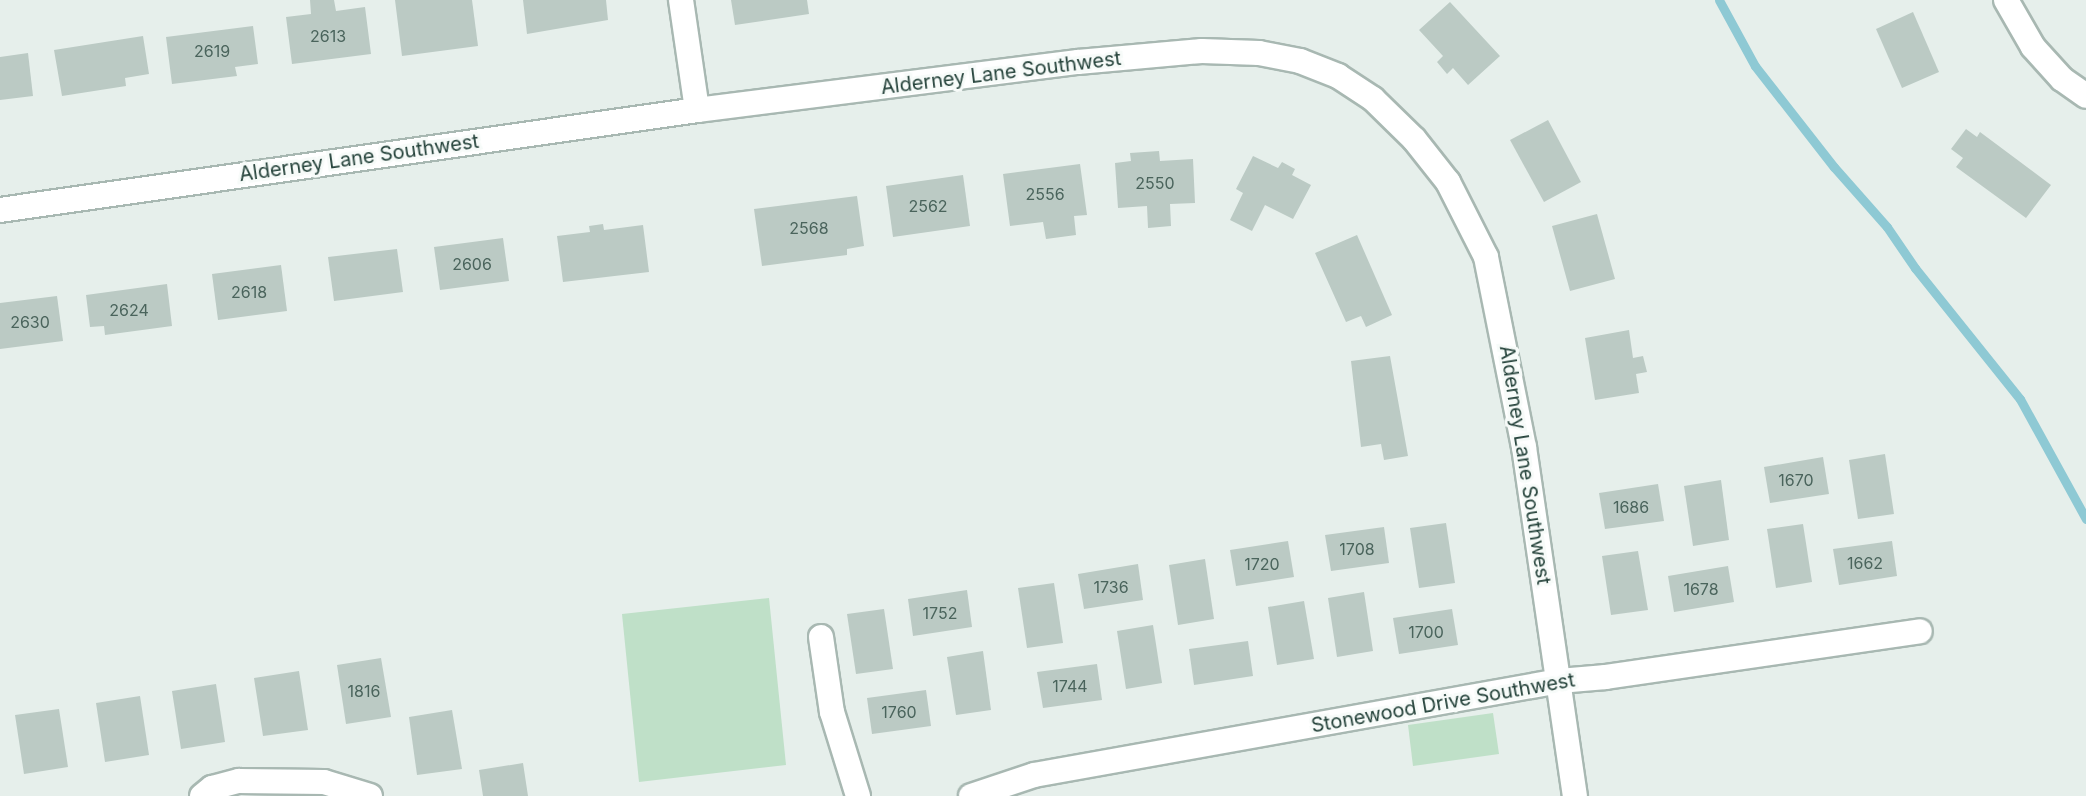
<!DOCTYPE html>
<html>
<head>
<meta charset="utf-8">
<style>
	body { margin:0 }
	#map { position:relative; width:2086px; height:796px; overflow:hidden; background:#e6efeb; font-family:Inter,sans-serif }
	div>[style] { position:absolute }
	.green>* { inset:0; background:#bfe0c8 }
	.stream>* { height:9px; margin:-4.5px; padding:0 4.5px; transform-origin:4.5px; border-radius:4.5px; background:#8ec9d4 }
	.building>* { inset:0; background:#bbcac4 }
	.roads { filter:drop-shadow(2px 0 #a8b8b2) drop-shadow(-2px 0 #a8b8b2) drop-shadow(0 2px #a8b8b2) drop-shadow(0 -2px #a8b8b2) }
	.minor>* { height:24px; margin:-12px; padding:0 12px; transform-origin:12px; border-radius:12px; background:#fff }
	span { translate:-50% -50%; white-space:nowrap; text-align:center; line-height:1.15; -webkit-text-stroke:6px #f7fbf9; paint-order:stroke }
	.number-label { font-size:16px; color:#4a645c }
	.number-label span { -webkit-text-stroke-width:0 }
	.street-label { font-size:20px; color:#24423a }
</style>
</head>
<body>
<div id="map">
	<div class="green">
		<div style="clip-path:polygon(769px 598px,786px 765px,639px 782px,622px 614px)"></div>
		<div style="clip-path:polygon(1493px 713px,1499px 754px,1413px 766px,1408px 725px)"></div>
	</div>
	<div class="stream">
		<div style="left:1719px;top:0;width:75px;rotate:61.4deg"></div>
		<div style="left:1755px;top:66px;width:128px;rotate:52deg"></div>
		<div style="left:1834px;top:167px;width:80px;rotate:48.5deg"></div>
		<div style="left:1887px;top:227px;width:50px;rotate:55.7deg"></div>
		<div style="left:1915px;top:268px;width:168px;rotate:51.3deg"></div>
		<div style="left:2020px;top:399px;width:137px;rotate:61.2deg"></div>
	</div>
	<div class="building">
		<div style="clip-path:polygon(310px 0,334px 0,336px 11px,365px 7px,371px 54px,292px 64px,286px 17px,311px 14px)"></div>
		<div style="clip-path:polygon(395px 0,472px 0,478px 46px,402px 56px)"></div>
		<div style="clip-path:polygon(523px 0,606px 0,608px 20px,527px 34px)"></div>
		<div style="clip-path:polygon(731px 0,807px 0,809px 14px,735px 25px)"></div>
		<div style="clip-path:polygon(1450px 2px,1500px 56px,1468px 85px,1453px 68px,1447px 74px,1437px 62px,1443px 56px,1419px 30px)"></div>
		<div style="clip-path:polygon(1913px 12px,1939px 72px,1902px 88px,1876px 29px)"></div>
		<div style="clip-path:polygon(253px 26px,258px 64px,235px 67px,237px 76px,172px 84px,166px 37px)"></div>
		<div style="clip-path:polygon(143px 36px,149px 74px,125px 78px,126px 86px,62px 96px,54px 50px)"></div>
		<div style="clip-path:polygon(28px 53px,33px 96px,0 100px,0 57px)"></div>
		<div style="clip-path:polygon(1548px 120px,1581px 182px,1544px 202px,1510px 140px)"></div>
		<div style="clip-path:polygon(1966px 129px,1977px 137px,1980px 132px,2051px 185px,2026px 218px,1956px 167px,1963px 158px,1951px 149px)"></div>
		<div style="clip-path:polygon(1159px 151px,1160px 161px,1193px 159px,1195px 203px,1170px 204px,1171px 226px,1148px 228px,1147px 206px,1118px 208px,1115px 163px,1131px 161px,1130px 153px)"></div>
		<div style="clip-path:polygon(1253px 156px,1278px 168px,1282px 162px,1295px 169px,1292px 175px,1311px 185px,1293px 219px,1265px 205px,1252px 231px,1230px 220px,1243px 193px,1236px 189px)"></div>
		<div style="clip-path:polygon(1080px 164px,1087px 215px,1074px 216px,1076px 235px,1046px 239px,1043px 222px,1010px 226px,1003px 174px)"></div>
		<div style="clip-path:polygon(963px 175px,970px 226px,893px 237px,886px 186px)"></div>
		<div style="clip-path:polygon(857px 196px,864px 246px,847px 249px,847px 255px,762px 266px,754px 209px)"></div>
		<div style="clip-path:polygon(1597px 214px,1615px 279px,1570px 291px,1552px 226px)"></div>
		<div style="clip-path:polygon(603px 224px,604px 230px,643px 225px,649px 272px,563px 282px,557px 236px,590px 232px,589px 226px)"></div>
		<div style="clip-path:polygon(1357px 235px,1392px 315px,1366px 327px,1361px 316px,1346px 322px,1315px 253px)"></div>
		<div style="clip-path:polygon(503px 238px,509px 281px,440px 290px,434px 247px)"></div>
		<div style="clip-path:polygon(397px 249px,403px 292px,334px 301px,328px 257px)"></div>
		<div style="clip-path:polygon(281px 265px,287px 311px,218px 320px,212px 274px)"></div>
		<div style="clip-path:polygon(167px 284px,172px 326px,105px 335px,104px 326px,90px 327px,86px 295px)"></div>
		<div style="clip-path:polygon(57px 296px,63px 341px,0 349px,0 303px)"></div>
		<div style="clip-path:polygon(1629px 330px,1633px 358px,1643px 356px,1647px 372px,1636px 374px,1639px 393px,1595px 400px,1585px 338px)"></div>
		<div style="clip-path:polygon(1390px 356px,1408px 456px,1384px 460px,1381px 444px,1361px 447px,1351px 361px)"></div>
		<div style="clip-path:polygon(1885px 454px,1894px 514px,1858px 519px,1849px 460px)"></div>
		<div style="clip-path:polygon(1823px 457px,1829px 494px,1770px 503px,1764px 467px)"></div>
		<div style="clip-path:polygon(1721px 480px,1729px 540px,1693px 546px,1684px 486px)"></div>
		<div style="clip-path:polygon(1658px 484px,1664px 521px,1605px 529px,1599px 493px)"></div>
		<div style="clip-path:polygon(1446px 523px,1455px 583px,1419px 588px,1410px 528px)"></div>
		<div style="clip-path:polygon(1803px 524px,1812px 582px,1776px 588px,1767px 529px)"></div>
		<div style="clip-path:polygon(1384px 527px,1389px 563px,1331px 571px,1325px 535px)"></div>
		<div style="clip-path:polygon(1288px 541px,1294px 577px,1236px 586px,1230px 550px)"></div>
		<div style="clip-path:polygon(1892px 541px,1897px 576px,1839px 585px,1833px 549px)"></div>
		<div style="clip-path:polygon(1638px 551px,1648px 610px,1611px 615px,1602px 556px)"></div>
		<div style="clip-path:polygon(1205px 559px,1214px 619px,1178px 625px,1169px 565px)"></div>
		<div style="clip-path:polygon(1138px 564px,1143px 600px,1084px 609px,1078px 574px)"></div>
		<div style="clip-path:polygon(1728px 566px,1734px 602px,1674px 612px,1668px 576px)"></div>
		<div style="clip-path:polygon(1054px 583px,1063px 643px,1027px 648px,1018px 588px)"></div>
		<div style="clip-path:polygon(967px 590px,972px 627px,913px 636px,908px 599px)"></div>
		<div style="clip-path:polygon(1364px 592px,1373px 651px,1337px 657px,1328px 598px)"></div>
		<div style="clip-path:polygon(1304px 601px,1314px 659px,1277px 665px,1268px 607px)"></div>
		<div style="clip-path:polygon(884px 609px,893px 669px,856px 674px,847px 614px)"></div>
		<div style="clip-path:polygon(1452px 609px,1458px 645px,1399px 654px,1393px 618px)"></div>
		<div style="clip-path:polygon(1153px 625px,1162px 683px,1126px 689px,1117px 631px)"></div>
		<div style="clip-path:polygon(1248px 641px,1253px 676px,1194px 685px,1189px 649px)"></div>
		<div style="clip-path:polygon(983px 651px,991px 710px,956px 715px,947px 657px)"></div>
		<div style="clip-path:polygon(381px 658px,391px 717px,346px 724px,337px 665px)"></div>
		<div style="clip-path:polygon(1097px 664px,1102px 700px,1043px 708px,1037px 672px)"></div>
		<div style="clip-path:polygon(299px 671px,308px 730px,263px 736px,254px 678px)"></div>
		<div style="clip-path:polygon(216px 684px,225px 742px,181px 749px,172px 691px)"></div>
		<div style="clip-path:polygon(926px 690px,931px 726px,872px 734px,867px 698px)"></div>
		<div style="clip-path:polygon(140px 696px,149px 755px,105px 762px,96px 703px)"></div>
		<div style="clip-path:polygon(59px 709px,68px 767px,24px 774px,15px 715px)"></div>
		<div style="clip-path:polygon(452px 710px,462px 769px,417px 775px,409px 717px)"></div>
		<div style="clip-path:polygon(523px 763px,528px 796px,483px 796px,479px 770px)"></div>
	</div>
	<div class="roads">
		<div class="minor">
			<div style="left:681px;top:0;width:111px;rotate:81.7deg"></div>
			<div style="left:2006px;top:0;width:54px;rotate:60.1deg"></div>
			<div style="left:2033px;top:47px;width:43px;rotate:47.8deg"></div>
			<div style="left:2062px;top:79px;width:29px;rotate:35deg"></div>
			<div style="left:0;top:210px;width:704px;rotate:-8.16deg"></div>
			<div style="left:697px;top:110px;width:384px;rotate:-7.2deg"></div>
			<div style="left:1078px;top:62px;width:124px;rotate:-5.1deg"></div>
			<div style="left:1202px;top:51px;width:57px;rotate:2deg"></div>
			<div style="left:1259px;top:53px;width:42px;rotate:11deg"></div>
			<div style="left:1300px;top:61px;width:41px;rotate:21.5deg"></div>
			<div style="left:1338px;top:76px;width:42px;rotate:33.3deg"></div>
			<div style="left:1373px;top:99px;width:57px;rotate:44.3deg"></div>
			<div style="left:1414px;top:139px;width:55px;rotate:51.7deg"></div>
			<div style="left:1448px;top:182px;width:84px;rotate:63.1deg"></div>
			<div style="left:1486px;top:257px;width:194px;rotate:78.7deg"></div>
			<div style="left:1524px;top:447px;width:353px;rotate:81.7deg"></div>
			<div style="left:821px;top:637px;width:76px;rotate:81.7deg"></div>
			<div style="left:832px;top:712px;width:88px;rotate:72.8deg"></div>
			<div style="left:202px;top:796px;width:13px;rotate:-39deg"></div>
			<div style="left:212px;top:788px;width:28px;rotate:-15deg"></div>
			<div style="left:239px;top:781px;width:85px;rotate:0.7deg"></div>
			<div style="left:324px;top:782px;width:48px;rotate:16.9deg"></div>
			<div style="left:971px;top:796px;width:66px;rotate:-18.4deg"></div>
			<div style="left:1034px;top:775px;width:533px;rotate:-10.15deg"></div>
			<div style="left:1559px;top:681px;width:47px;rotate:-4.9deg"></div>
			<div style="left:1606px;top:677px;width:317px;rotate:-8.3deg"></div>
		</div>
	</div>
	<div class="number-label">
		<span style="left:328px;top:36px">2613</span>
		<span style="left:212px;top:51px">2619</span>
		<span style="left:1155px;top:183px">2550</span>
		<span style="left:1045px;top:194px">2556</span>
		<span style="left:928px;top:206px">2562</span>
		<span style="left:809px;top:228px">2568</span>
		<span style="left:472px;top:264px">2606</span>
		<span style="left:249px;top:292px">2618</span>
		<span style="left:129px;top:310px">2624</span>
		<span style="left:30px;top:322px">2630</span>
		<span style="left:1796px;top:480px">1670</span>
		<span style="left:1631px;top:507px">1686</span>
		<span style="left:1357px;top:549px">1708</span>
		<span style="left:1865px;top:563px">1662</span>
		<span style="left:1262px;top:564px">1720</span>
		<span style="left:1111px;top:587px">1736</span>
		<span style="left:1701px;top:589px">1678</span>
		<span style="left:940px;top:613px">1752</span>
		<span style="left:1426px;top:632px">1700</span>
		<span style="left:1070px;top:686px">1744</span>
		<span style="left:364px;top:691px">1816</span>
		<span style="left:899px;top:712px">1760</span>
	</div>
	<div class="street-label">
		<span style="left:1001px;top:73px;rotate:-7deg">Alderney Lane Southwest</span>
		<span style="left:359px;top:158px;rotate:-8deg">Alderney Lane Southwest</span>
		<span style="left:1525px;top:465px;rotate:81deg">Alderney Lane Southwest</span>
		<span style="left:1443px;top:703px;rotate:-10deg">Stonewood Drive Southwest</span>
	</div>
</div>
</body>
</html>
